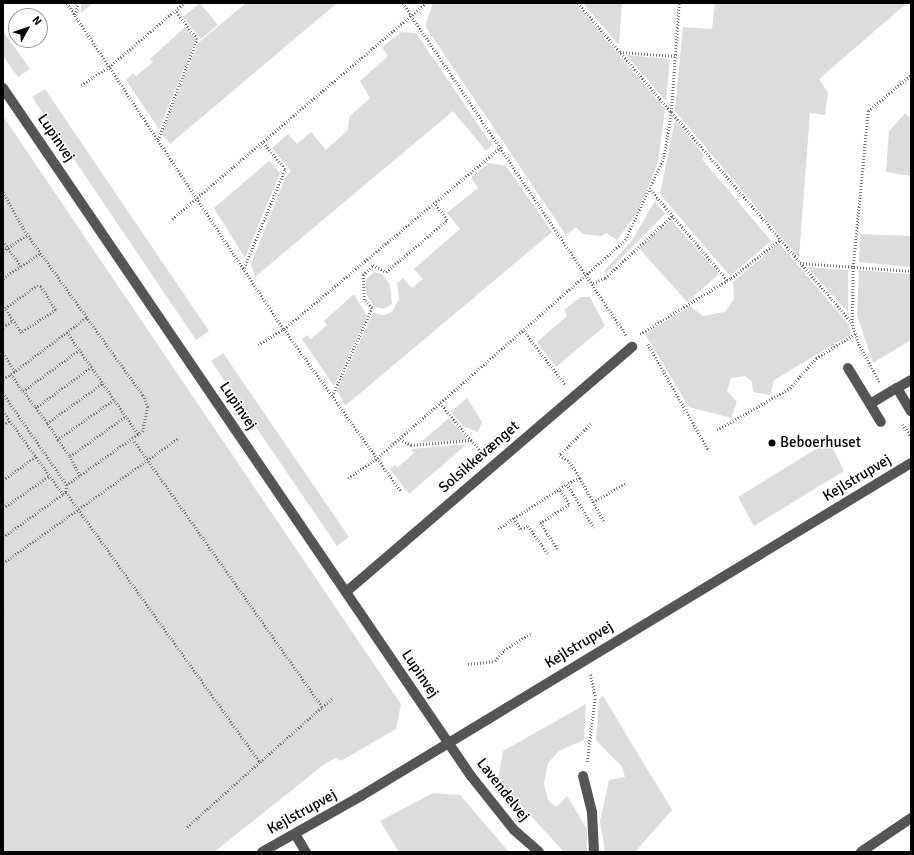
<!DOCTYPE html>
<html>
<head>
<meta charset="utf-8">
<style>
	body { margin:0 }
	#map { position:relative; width:914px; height:855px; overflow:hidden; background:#fff; font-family:Signika,sans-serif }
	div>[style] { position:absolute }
	.green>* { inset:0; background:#dcdcdc }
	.path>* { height:2.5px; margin-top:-1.25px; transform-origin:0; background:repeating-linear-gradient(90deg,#777 0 1px,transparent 0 3px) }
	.minor>* { height:10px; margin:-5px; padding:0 5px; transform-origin:5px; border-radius:5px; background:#555 }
	.dots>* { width:11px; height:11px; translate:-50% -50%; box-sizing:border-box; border:2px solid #fff; border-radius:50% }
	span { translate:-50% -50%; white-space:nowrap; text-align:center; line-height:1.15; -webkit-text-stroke:3px #fff; paint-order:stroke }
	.street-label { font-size:15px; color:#000 }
	.poi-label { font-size:15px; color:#000 }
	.left { translate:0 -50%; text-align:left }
	.frame { position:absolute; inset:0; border:4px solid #000; pointer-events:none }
	.north { position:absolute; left:8px; top:8px; width:40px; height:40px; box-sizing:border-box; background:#fff; border:1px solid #999; border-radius:50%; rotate:50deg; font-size:11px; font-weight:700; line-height:16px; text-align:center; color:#000 }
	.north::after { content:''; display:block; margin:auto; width:14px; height:18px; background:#000; clip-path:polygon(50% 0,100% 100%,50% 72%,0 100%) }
</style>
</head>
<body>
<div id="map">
	<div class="green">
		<div style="clip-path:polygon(81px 3px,93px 3px,81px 13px)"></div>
		<div style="clip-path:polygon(200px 3px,218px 25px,201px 39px,183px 17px)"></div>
		<div style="clip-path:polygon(246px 3px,337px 3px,170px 144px,162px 134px,198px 43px)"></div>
		<div style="clip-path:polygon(433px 3px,575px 3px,665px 109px,658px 163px,638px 211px,617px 240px,606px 233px,601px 236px,583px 234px,576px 227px,566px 235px,425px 26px)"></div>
		<div style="clip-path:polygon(583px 3px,622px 3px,619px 45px)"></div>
		<div style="clip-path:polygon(715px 3px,907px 3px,819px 79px,828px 93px,825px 115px,810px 113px,799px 258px,675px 111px,683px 27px,712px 29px)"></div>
		<div style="clip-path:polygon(185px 27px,196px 39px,159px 129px,126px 80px,133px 73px,136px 76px,153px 62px,150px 59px)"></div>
		<div style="clip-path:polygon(3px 31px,30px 69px,18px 77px,3px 56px)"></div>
		<div style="clip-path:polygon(401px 32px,416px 33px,492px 145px,486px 151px,453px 111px,255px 277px,251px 264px,285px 178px,291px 171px,272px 148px,288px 134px,297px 144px,311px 132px,326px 150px,348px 130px,349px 117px,370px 98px,360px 81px,388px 56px,382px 47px)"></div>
		<div style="clip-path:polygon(626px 55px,670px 59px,666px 101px)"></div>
		<div style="clip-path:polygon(45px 89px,209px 331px,196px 340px,32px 97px)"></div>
		<div style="clip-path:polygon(905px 113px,911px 119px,911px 176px,886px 172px,889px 131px)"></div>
		<div style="clip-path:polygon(3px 116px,401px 704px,396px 729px,341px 761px,336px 758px,326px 763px,214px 852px,3px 852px)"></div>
		<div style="clip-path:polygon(675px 120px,704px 155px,702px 159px,771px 241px,730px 276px,660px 194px)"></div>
		<div style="clip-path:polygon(269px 161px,280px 173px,245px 258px,214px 208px)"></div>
		<div style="clip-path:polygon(489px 163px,506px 166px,552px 232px,345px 406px,337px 390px,373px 313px,384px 315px,392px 312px,399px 299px,397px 283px,403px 278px,412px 288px,423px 279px,414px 269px,460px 229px,447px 213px,478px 188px,471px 177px)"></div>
		<div style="clip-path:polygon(655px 201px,665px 214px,606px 273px,604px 271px,631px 242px)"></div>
		<div style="clip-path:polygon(671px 220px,719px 274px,687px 302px,639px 248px)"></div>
		<div style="clip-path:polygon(911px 225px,911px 267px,859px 262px,860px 234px,910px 236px)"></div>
		<div style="clip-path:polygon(779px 243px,849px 325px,851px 334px,774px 380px,770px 395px,753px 392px,752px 382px,745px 376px,731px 378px,727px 391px,737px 402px,731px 418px,689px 407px,645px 334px,690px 306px,703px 316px,725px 312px,734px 299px,733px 282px)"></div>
		<div style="clip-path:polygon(807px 267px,848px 270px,848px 312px)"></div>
		<div style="clip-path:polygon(859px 270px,911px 274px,911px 340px,873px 363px,857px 315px)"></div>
		<div style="clip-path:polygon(374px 272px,382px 274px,390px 284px,392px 304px,384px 309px,375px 307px,366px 294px,366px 280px)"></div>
		<div style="clip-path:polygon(354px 294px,367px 316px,334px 386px,302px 339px,307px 335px,311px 339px,327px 325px,324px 321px)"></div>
		<div style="clip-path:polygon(581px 297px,590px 297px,605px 326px,556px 367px,537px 342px,567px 316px,564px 310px)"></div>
		<div style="clip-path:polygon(223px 353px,349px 537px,337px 546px,211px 361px)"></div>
		<div style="clip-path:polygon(467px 398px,482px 422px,478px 432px,463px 426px,451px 412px)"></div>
		<div style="clip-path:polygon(449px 418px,468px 440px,421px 442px)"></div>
		<div style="clip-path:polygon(829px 441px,844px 471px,754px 526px,738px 497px)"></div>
		<div style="clip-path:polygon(467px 444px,409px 494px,390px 469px,395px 465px,398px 467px,414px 453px,411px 449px)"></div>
		<div style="clip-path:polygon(603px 696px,672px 810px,635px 852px,605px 852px,600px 821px,609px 780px,625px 777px,622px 767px,596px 740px,599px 699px)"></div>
		<div style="clip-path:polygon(586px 704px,584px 740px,559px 751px,548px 763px,544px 784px,548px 800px,556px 807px,567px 796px,587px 829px,587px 852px,564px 852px,498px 780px,503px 751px)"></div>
		<div style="clip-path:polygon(433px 793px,460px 795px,509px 852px,399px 852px,380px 821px)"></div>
	</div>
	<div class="path">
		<div style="left:67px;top:3px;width:392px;rotate:56.4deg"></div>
		<div style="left:284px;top:329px;width:200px;rotate:54.2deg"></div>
		<div style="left:403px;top:3px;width:400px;rotate:56.1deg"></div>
		<div style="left:578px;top:3px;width:421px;rotate:49.4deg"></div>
		<div style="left:75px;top:15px;width:12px;rotate:-76deg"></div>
		<div style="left:620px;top:52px;width:55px;rotate:4.2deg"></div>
		<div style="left:81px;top:85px;width:33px;rotate:-33deg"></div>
		<div style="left:109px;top:67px;width:99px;rotate:-40.5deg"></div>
		<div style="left:158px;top:140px;width:108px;rotate:-68.9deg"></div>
		<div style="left:197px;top:39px;width:36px;rotate:-128deg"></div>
		<div style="left:651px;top:190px;width:119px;rotate:49.8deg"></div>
		<div style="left:3px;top:192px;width:45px;rotate:60.6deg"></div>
		<div style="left:25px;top:231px;width:202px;rotate:54.3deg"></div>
		<div style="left:143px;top:395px;width:13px;rotate:67deg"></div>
		<div style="left:148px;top:407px;width:25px;rotate:102deg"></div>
		<div style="left:143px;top:431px;width:93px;rotate:144.6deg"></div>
		<div style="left:67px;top:485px;width:7px;rotate:98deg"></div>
		<div style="left:172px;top:219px;width:333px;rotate:-40.4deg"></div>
		<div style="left:3px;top:241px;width:31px;rotate:54deg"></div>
		<div style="left:21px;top:266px;width:22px;rotate:144deg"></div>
		<div style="left:3px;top:251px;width:30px;rotate:-34deg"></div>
		<div style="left:800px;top:263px;width:111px;rotate:4.1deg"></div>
		<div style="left:21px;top:266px;width:24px;rotate:-33deg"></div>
		<div style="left:244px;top:268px;width:107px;rotate:-67.5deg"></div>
		<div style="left:285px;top:169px;width:34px;rotate:-130deg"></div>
		<div style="left:593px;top:283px;width:13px;rotate:-23deg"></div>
		<div style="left:605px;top:278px;width:91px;rotate:-42.8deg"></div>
		<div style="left:37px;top:286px;width:4px"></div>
		<div style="left:41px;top:286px;width:28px;rotate:58deg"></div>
		<div style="left:56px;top:310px;width:42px;rotate:146.7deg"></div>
		<div style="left:21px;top:333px;width:30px;rotate:-123deg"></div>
		<div style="left:5px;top:308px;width:39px;rotate:-35deg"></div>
		<div style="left:3px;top:327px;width:11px;rotate:-34deg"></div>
		<div style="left:524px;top:331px;width:67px;rotate:52.3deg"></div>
		<div style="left:67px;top:332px;width:126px;rotate:55deg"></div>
		<div style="left:640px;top:334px;width:107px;rotate:-31.6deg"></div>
		<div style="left:731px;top:278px;width:62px;rotate:-37.8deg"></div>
		<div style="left:648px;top:344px;width:123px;rotate:60.3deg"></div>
		<div style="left:258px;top:345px;width:31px;rotate:-32deg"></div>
		<div style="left:284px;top:329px;width:283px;rotate:-40deg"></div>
		<div style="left:3px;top:353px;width:22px;rotate:56deg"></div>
		<div style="left:11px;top:374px;width:95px;rotate:-36.9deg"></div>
		<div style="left:3px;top:379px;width:9px;rotate:-32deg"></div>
		<div style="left:11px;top:374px;width:21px;rotate:55deg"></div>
		<div style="left:879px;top:382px;width:44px;rotate:-118.3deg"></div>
		<div style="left:858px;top:343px;width:21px;rotate:-107deg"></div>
		<div style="left:852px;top:323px;width:56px;rotate:-89deg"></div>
		<div style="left:853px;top:267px;width:157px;rotate:-84.5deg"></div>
		<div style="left:868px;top:111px;width:56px;rotate:-39.9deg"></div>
		<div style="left:3px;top:393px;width:112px;rotate:55.2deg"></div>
		<div style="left:332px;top:396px;width:97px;rotate:-65.6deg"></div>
		<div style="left:372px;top:308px;width:11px;rotate:-135deg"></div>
		<div style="left:364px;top:300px;width:25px;rotate:-92deg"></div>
		<div style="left:363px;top:275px;width:14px;rotate:-45deg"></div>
		<div style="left:373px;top:265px;width:15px;rotate:28deg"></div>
		<div style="left:386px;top:272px;width:80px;rotate:-40.4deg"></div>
		<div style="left:447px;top:220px;width:21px;rotate:-127deg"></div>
		<div style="left:114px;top:400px;width:69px;rotate:144.5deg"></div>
		<div style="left:58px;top:440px;width:20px;rotate:53deg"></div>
		<div style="left:70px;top:456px;width:69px;rotate:-35.5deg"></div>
		<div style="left:440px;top:403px;width:68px;rotate:49.8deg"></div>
		<div style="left:35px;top:408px;width:69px;rotate:-36.2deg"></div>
		<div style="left:3px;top:411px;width:102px;rotate:54.1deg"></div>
		<div style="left:63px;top:494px;width:4px;rotate:-34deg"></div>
		<div style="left:66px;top:492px;width:332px;rotate:54.3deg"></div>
		<div style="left:260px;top:762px;width:83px;rotate:-41.6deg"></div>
		<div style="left:322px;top:707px;width:327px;rotate:-125.3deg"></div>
		<div style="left:47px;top:423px;width:40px;rotate:-127deg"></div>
		<div style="left:23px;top:391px;width:69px;rotate:-36.2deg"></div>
		<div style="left:591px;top:424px;width:44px;rotate:135deg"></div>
		<div style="left:560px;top:455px;width:12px;rotate:35deg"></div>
		<div style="left:570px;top:462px;width:19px;rotate:58deg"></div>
		<div style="left:580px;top:478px;width:14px;rotate:155deg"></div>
		<div style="left:567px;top:484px;width:51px;rotate:57.9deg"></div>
		<div style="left:903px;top:424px;width:15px;rotate:58deg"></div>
		<div style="left:3px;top:425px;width:9px;rotate:-36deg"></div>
		<div style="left:717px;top:430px;width:84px;rotate:-29.9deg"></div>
		<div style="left:790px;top:388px;width:40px;rotate:-49deg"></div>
		<div style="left:816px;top:358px;width:46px;rotate:-31.6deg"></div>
		<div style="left:400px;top:439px;width:13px;rotate:29deg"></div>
		<div style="left:411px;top:445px;width:61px;rotate:-4.7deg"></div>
		<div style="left:58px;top:440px;width:20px;rotate:-123deg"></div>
		<div style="left:47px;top:423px;width:69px;rotate:-35.5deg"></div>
		<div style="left:70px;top:456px;width:22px;rotate:63deg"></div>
		<div style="left:348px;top:478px;width:32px;rotate:-34deg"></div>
		<div style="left:375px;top:460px;width:333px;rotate:-41.3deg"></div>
		<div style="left:625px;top:240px;width:92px;rotate:-64.8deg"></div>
		<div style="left:664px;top:157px;width:46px;rotate:-81.2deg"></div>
		<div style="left:671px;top:112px;width:109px;rotate:-85.8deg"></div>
		<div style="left:580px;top:478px;width:49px;rotate:60.8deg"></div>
		<div style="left:3px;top:480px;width:41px;rotate:-36deg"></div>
		<div style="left:593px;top:502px;width:39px;rotate:-30deg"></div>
		<div style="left:3px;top:508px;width:56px;rotate:-34.8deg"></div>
		<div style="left:514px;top:518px;width:63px;rotate:-32.7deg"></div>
		<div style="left:498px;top:529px;width:19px;rotate:-35deg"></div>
		<div style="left:514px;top:518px;width:13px;rotate:58deg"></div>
		<div style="left:521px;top:529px;width:8px;rotate:-23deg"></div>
		<div style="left:528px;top:526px;width:34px;rotate:54deg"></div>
		<div style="left:3px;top:537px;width:74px;rotate:-35.6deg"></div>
		<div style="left:557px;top:549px;width:31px;rotate:-123deg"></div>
		<div style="left:540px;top:523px;width:35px;rotate:-33deg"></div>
		<div style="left:569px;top:504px;width:18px;rotate:-124deg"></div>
		<div style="left:3px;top:563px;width:215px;rotate:-35.5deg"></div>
		<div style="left:3px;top:611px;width:3px;rotate:18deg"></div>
		<div style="left:468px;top:664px;width:27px;rotate:-6deg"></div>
		<div style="left:495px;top:661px;width:14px;rotate:-51deg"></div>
		<div style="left:504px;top:650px;width:31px;rotate:-32deg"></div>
		<div style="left:322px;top:707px;width:13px;rotate:-39deg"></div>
		<div style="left:587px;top:762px;width:66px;rotate:-83.1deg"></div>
		<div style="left:595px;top:696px;width:23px;rotate:-103deg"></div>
		<div style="left:187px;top:827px;width:98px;rotate:-41.7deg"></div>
	</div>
	<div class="minor">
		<div style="left:3px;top:88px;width:832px;rotate:55.78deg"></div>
		<div style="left:471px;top:776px;width:69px;rotate:51.5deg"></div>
		<div style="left:514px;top:830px;width:33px;rotate:41deg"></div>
		<div style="left:848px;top:368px;width:63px;rotate:58.6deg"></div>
		<div style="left:911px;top:380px;width:16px;rotate:150deg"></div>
		<div style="left:897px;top:388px;width:27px;rotate:59deg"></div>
		<div style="left:870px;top:404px;width:31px;rotate:-31deg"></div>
		<div style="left:346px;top:592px;width:377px;rotate:-40.6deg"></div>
		<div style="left:583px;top:776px;width:38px;rotate:76deg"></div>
		<div style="left:592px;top:813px;width:39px;rotate:87deg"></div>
		<div style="left:295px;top:834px;width:21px;rotate:59deg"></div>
		<div style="left:262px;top:852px;width:114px;rotate:-29.5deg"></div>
		<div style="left:361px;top:796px;width:643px;rotate:-31.19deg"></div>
		<div style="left:861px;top:852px;width:60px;rotate:-34.2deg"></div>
	</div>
	<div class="dots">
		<div style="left:772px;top:443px;background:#000"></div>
	</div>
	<div class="street-label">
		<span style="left:56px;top:138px;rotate:56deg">Lupinvej</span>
		<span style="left:238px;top:406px;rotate:56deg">Lupinvej</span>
		<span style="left:479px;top:457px;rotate:-41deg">Solsikkevænget</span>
		<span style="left:857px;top:478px;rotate:-31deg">Kejlstrupvej</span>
		<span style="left:579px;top:645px;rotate:-31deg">Kejlstrupvej</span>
		<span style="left:420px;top:674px;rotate:56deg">Lupinvej</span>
		<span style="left:503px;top:790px;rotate:52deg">Lavendelvej</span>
		<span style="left:302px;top:812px;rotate:-29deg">Kejlstrupvej</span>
	</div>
	<div class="poi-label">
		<span class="left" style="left:780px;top:443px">Beboerhuset</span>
	</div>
	<div class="frame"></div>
	<div class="north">N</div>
</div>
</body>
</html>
